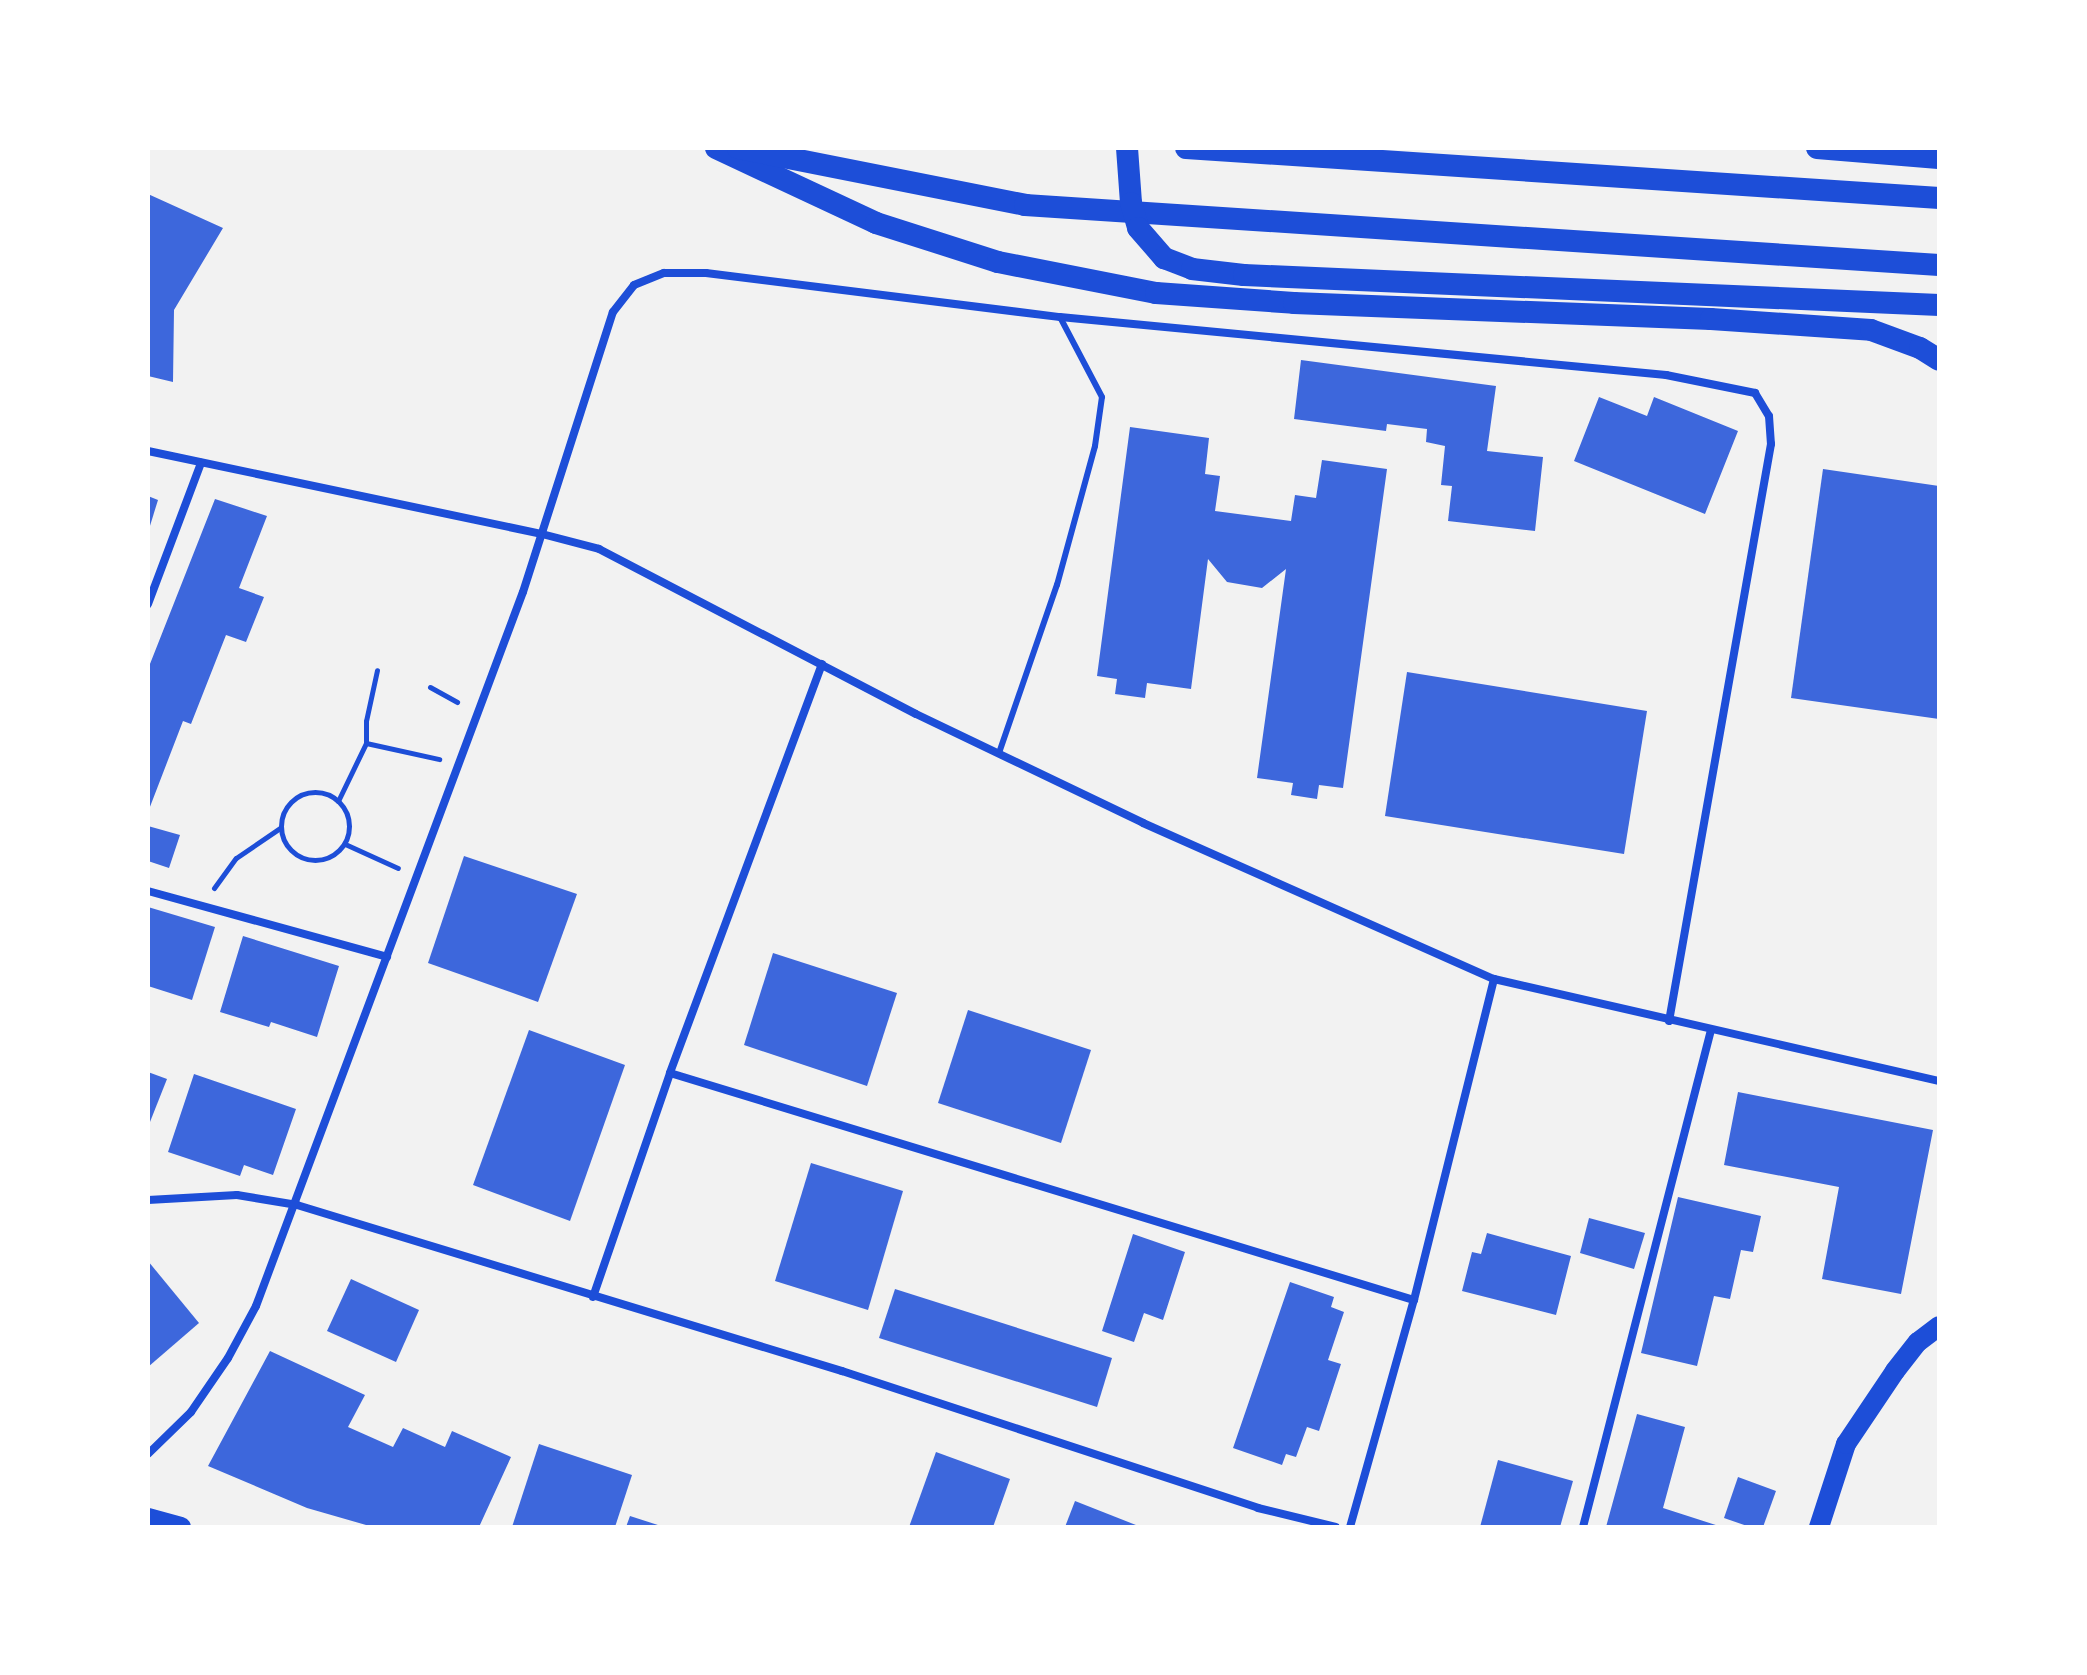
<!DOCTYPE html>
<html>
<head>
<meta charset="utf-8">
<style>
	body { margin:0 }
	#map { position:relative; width:2087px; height:1675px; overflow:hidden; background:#f2f2f2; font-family:Raleway,sans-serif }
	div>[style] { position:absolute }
	.building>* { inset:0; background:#3d67dc }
	.path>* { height:5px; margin:-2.5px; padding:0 2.5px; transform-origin:2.5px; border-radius:2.5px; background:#1d4ed8 }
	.path>.ring { margin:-2.5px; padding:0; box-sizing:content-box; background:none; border:5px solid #1d4ed8; border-radius:50% }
	.service>* { height:6px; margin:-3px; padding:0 3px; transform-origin:3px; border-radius:3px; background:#1d4ed8 }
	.minor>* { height:8px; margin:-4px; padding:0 4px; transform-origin:4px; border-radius:4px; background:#1d4ed8 }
	.primary>* { height:20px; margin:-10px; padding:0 10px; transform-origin:10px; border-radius:10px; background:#1d4ed8 }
	.trunk>* { height:22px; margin:-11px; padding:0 11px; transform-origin:11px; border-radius:11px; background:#1d4ed8 }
	span { translate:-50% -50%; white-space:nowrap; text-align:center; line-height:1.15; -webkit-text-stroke:6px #fff; paint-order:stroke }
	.frame { position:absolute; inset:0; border:150px solid #fff; pointer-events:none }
</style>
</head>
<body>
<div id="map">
	<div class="building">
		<div style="clip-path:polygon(148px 194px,223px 228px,174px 310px,173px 382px,148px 376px)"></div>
		<div style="clip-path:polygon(1301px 360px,1496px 386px,1487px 451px,1543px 457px,1535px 531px,1448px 521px,1452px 486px,1441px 485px,1445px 446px,1426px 442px,1427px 429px,1387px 424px,1386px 431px,1294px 419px)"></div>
		<div style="clip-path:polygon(1599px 397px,1647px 416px,1654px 397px,1738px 431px,1705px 514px,1574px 461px)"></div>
		<div style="clip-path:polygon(1130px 427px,1209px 438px,1205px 474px,1220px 476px,1215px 511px,1291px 521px,1295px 495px,1316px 498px,1322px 460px,1387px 469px,1343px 788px,1319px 785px,1317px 799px,1291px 795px,1293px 783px,1257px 778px,1286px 569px,1262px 588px,1227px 582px,1208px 559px,1191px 689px,1147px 683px,1145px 698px,1115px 694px,1117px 679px,1097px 676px)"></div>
		<div style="clip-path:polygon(1823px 469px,1939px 486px,1939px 719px,1791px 698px)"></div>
		<div style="clip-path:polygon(148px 496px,158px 500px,149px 529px,148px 529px)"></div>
		<div style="clip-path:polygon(215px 499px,267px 516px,239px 588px,264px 597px,246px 642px,226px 635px,191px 724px,183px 721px,148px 812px,148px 669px)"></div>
		<div style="clip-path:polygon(1407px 672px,1647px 711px,1624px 854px,1385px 816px)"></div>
		<div style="clip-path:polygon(148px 826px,180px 835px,169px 868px,148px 861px)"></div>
		<div style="clip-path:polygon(464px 856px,577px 894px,538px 1002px,428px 963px)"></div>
		<div style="clip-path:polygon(148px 907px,215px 927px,192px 1000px,148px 986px)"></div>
		<div style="clip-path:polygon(243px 936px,339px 966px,317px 1037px,271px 1022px,269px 1027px,220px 1012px)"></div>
		<div style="clip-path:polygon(773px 953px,897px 993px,867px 1086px,744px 1045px)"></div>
		<div style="clip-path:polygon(968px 1010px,1091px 1050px,1061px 1143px,938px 1103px)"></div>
		<div style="clip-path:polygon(529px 1030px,625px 1065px,570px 1221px,473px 1185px)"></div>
		<div style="clip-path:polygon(148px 1072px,167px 1079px,148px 1127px)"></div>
		<div style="clip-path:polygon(194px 1074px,296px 1109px,273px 1175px,244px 1165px,240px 1176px,168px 1152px)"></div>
		<div style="clip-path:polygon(1738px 1092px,1933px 1130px,1901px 1294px,1822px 1279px,1839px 1187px,1724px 1165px)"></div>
		<div style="clip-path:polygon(811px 1163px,903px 1191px,868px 1310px,775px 1281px)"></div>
		<div style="clip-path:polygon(1678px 1197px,1761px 1216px,1753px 1252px,1741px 1250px,1730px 1299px,1714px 1296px,1697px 1366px,1641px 1353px)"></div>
		<div style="clip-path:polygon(1589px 1218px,1645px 1233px,1634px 1269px,1580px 1253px)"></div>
		<div style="clip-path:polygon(1487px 1233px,1571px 1256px,1556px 1315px,1462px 1291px,1472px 1252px,1481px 1254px)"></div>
		<div style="clip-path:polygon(1133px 1234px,1185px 1252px,1163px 1320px,1144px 1313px,1134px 1342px,1102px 1331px)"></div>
		<div style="clip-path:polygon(148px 1261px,199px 1323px,148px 1367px)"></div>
		<div style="clip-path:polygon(351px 1279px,419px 1310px,396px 1362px,327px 1331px)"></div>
		<div style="clip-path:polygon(1290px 1282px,1334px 1297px,1331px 1307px,1344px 1312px,1328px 1360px,1341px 1364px,1319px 1431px,1307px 1427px,1296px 1457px,1286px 1454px,1282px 1465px,1233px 1448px)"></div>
		<div style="clip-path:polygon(895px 1289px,1112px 1358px,1097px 1407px,879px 1338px)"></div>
		<div style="clip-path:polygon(270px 1351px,365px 1395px,348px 1427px,393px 1447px,403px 1428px,445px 1447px,452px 1431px,511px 1457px,479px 1527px,373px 1527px,307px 1508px,208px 1466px)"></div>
		<div style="clip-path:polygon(1637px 1414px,1685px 1427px,1663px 1508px,1722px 1527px,1606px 1527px)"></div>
		<div style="clip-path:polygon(539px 1444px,632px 1475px,615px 1527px,512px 1527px)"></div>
		<div style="clip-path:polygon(936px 1452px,1010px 1479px,993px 1527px,909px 1527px)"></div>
		<div style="clip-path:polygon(1498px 1460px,1573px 1481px,1560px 1527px,1480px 1527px)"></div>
		<div style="clip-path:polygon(1738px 1477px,1776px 1491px,1763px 1527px,1750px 1527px,1724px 1518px)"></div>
		<div style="clip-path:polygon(1075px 1501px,1141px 1527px,1065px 1527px)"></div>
		<div style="clip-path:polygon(630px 1516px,661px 1526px,660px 1527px,626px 1527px)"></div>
	</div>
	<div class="path">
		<div style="left:430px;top:687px;width:31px;rotate:29deg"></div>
		<div style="left:366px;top:743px;width:75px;rotate:12.4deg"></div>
		<div class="ring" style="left:281px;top:792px;width:63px;height:63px"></div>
		<div style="left:338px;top:801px;width:64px;rotate:-64.2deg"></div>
		<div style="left:366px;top:743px;width:22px;rotate:-90deg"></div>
		<div style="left:366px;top:721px;width:52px;rotate:-77.8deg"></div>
		<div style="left:345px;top:844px;width:58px;rotate:24.4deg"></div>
		<div style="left:214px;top:888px;width:37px;rotate:-54deg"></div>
		<div style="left:236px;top:858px;width:53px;rotate:-34.3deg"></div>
	</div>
	<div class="service">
		<div style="left:999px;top:753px;width:178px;rotate:-71deg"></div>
		<div style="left:1057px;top:585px;width:144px;rotate:-74.7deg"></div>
		<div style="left:1095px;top:446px;width:49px;rotate:-81.9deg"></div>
		<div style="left:1102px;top:397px;width:90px;rotate:-117.7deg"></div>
	</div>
	<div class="minor">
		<div style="left:148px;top:451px;width:403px;rotate:11.9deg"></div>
		<div style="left:542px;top:534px;width:59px;rotate:14.7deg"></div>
		<div style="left:599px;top:549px;width:357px;rotate:27.5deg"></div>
		<div style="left:916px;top:714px;width:252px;rotate:25.6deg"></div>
		<div style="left:1143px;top:823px;width:384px;rotate:24deg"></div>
		<div style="left:1494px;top:979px;width:457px;rotate:12.9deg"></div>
		<div style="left:148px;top:604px;width:151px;rotate:-69.4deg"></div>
		<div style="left:822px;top:664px;width:436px;rotate:110.4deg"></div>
		<div style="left:670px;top:1073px;width:778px;rotate:16.97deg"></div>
		<div style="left:148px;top:891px;width:248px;rotate:15.4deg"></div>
		<div style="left:148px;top:1200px;width:89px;rotate:-3.2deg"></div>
		<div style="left:237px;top:1195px;width:61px;rotate:9.5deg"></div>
		<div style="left:297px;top:1205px;width:570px;rotate:16.94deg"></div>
		<div style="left:842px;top:1371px;width:438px;rotate:18.2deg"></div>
		<div style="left:1258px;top:1508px;width:80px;rotate:13.7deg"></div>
		<div style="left:593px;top:1297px;width:237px;rotate:-71deg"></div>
		<div style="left:148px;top:1454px;width:60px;rotate:-44.3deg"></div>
		<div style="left:191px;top:1412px;width:65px;rotate:-55.6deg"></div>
		<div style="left:228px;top:1358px;width:59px;rotate:-61.7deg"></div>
		<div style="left:256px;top:1306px;width:762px;rotate:-69.5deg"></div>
		<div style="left:523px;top:592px;width:294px;rotate:-72.2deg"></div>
		<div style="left:613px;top:312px;width:34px;rotate:-52deg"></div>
		<div style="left:634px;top:285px;width:32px;rotate:-22deg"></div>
		<div style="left:664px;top:273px;width:42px"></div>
		<div style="left:706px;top:273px;width:357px;rotate:7.1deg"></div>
		<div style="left:1060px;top:317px;width:609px;rotate:5.47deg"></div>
		<div style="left:1666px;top:375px;width:91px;rotate:11.4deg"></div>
		<div style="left:1755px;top:393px;width:27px;rotate:59deg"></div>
		<div style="left:1769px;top:416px;width:28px;rotate:86deg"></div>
		<div style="left:1771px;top:444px;width:586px;rotate:100.02deg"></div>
		<div style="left:1350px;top:1527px;width:236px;rotate:-74.3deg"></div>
		<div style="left:1414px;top:1300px;width:331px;rotate:-76deg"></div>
		<div style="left:1583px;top:1527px;width:513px;rotate:-75.56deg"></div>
	</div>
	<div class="primary">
		<div style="left:148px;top:1518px;width:34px;rotate:15deg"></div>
		<div style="left:1819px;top:1527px;width:87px;rotate:-72deg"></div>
		<div style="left:1846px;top:1444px;width:88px;rotate:-56.1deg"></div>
		<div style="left:1895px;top:1371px;width:37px;rotate:-52deg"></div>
		<div style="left:1918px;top:1342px;width:26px;rotate:-37deg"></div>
	</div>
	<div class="trunk">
		<div style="left:716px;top:148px;width:177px;rotate:25.1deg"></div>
		<div style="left:876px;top:223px;width:128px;rotate:17.7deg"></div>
		<div style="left:998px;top:262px;width:161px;rotate:11.1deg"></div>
		<div style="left:1156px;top:293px;width:138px;rotate:4.1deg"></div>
		<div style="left:1294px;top:303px;width:417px;rotate:2.2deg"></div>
		<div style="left:1711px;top:319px;width:160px;rotate:3.9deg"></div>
		<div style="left:1871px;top:330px;width:52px;rotate:20.2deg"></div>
		<div style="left:1920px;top:348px;width:22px;rotate:32deg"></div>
		<div style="left:738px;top:148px;width:293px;rotate:11.2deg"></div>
		<div style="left:1025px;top:205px;width:916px;rotate:3.76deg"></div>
		<div style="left:1127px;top:148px;width:55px;rotate:85.8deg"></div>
		<div style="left:1131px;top:203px;width:26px;rotate:74deg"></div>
		<div style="left:1138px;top:228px;width:40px;rotate:49deg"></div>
		<div style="left:1164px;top:258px;width:30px;rotate:21deg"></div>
		<div style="left:1192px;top:269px;width:52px;rotate:6.6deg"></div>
		<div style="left:1244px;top:275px;width:696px;rotate:2.47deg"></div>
		<div style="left:1186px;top:148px;width:755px;rotate:3.8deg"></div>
		<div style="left:1817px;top:148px;width:122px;rotate:4.7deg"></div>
	</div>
	<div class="frame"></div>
</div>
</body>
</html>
